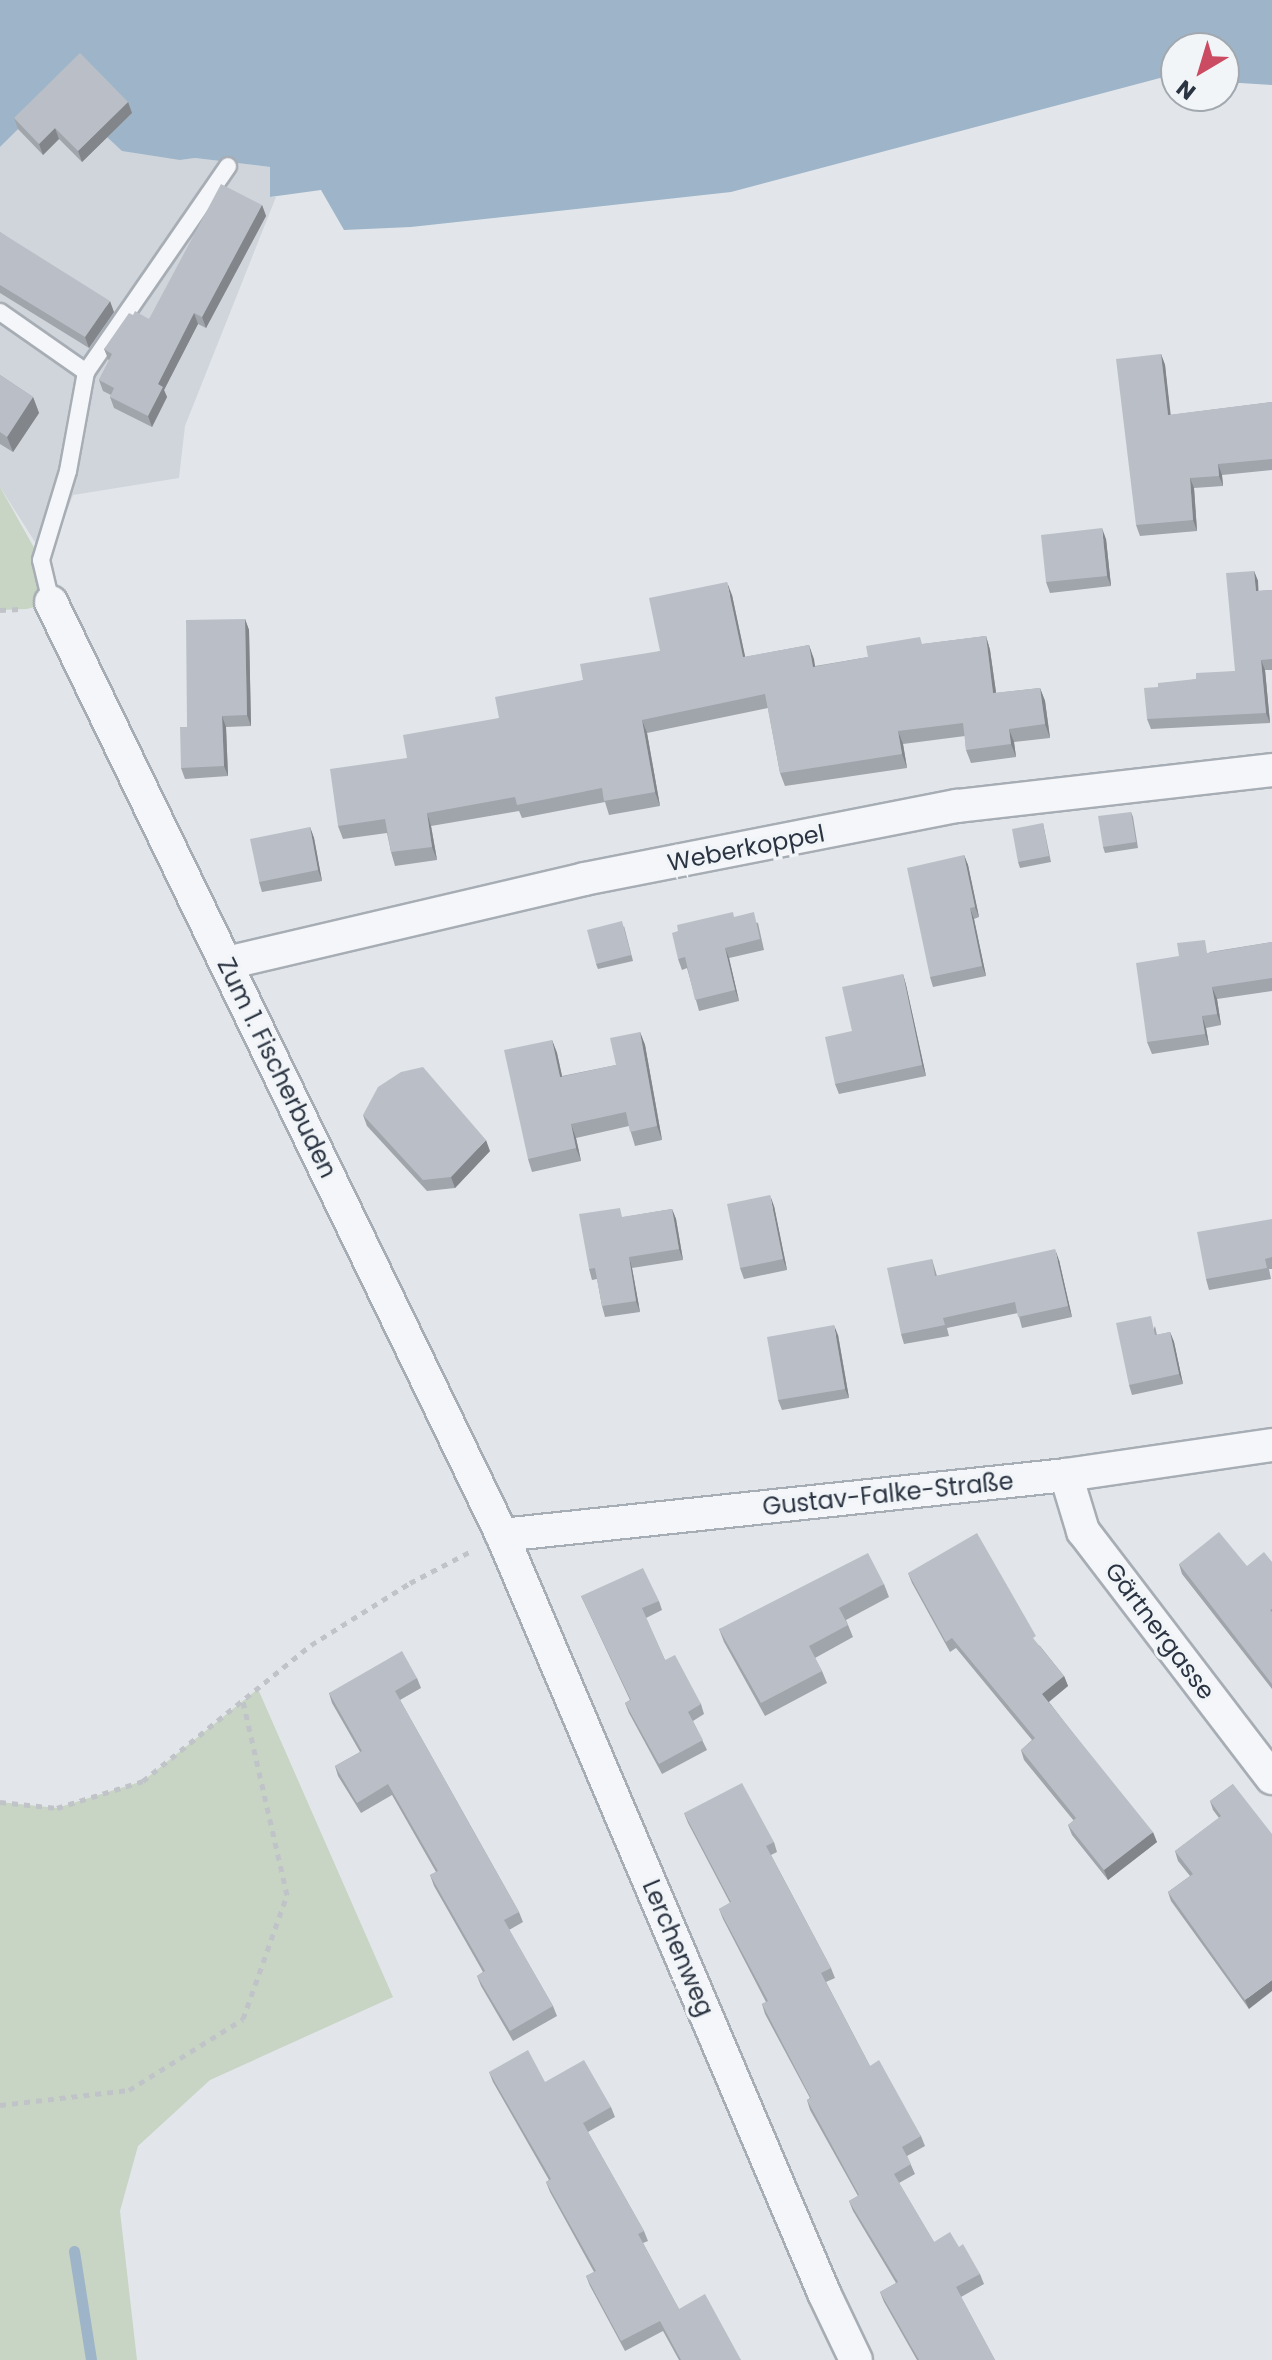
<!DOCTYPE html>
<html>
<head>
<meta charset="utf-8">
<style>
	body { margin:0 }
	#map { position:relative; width:1272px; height:2360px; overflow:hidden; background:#e2e6ea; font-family:Poppins,sans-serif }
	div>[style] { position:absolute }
	.built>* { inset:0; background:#d0d5dc }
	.green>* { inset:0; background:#c8d4c4 }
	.water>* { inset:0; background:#9eb5c9 }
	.stream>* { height:11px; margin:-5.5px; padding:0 5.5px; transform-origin:5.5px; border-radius:5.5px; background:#9eb5c9 }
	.path>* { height:5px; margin-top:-2.5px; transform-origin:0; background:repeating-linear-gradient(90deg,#c0c4c9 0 6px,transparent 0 12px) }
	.roads { filter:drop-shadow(2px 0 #a7adb4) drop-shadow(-2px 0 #a7adb4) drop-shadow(0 2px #a7adb4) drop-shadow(0 -2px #a7adb4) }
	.lane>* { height:16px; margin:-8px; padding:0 8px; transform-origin:8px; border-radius:8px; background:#f5f6f9 }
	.street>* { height:32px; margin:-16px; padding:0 16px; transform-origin:16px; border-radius:16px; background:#f5f6f9 }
	.wall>* { inset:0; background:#a0a4ab }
	.shaded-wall>* { inset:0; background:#82868b }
	.building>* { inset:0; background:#babfc7 }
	span { translate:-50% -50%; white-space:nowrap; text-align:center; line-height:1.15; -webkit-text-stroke:7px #f2f5f8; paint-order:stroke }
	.street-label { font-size:24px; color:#2b3442 }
	.north { position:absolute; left:1160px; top:32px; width:80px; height:80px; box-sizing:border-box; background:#f2f5f8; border:2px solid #a2a8af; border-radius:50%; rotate:218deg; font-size:22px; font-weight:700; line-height:32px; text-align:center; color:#2b3442 }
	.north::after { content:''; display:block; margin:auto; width:28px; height:36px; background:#cb4b63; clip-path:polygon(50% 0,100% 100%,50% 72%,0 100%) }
</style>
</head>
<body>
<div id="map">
	<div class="built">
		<div style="clip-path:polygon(84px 64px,180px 160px,195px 158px,270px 167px,270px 197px,276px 197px,185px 426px,179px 478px,73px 495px,52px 550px,35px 542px,0 487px,0 147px)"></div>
	</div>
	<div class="green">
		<div style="clip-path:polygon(0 487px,41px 560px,51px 602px,27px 609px,0 610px)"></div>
		<div style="clip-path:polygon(258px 1689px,393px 1997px,210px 2080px,138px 2146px,120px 2211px,137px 2360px,0 2360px,0 1802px,57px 1808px,143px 1781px)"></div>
	</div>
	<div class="water">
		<div style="clip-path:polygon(0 0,1272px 0,1272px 85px,1224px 82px,1224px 48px,1176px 48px,1176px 79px,1160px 78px,731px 192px,411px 227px,344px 230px,321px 190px,270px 197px,270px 167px,195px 158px,180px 160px,122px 151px,107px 137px,132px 113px,84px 64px,0 147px)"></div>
	</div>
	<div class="stream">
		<div style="left:74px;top:2251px;width:110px;rotate:81.1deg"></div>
	</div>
	<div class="path">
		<div style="left:0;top:610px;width:20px;rotate:-3deg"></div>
		<div style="left:0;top:1802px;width:57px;rotate:6deg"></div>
		<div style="left:57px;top:1808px;width:90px;rotate:-17.4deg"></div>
		<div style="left:143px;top:1781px;width:216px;rotate:-39deg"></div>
		<div style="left:311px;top:1645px;width:117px;rotate:-32.1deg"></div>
		<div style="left:410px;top:1583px;width:71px;rotate:-27.6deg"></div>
		<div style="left:0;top:2105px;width:130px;rotate:-6.6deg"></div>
		<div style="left:129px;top:2090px;width:134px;rotate:-31.9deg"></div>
		<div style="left:243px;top:2019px;width:132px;rotate:-70.5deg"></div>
		<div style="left:287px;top:1895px;width:198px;rotate:-102.8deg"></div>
	</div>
	<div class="roads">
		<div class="lane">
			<div style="left:0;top:312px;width:105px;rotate:34.9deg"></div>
			<div style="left:51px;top:602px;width:43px;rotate:-103.4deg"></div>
			<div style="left:41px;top:560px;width:93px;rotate:-73.1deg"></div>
			<div style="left:68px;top:471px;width:101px;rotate:-79.7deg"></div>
			<div style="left:86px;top:372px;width:250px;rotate:-55.4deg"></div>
		</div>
		<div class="street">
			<div style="left:51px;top:602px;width:1036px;rotate:64.2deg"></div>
			<div style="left:502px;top:1535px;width:824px;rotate:66.98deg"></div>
			<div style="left:824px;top:2293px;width:74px;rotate:64.5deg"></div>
			<div style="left:227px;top:963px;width:367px;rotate:-13.2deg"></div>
			<div style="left:584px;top:879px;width:380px;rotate:-11.1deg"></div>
			<div style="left:957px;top:806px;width:317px;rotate:-6.5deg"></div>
			<div style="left:1066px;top:1475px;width:59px;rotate:73.1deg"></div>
			<div style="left:1083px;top:1531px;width:311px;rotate:52.6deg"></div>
			<div style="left:502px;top:1535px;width:567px;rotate:-6.07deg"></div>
			<div style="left:1066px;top:1475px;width:208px;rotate:-8.3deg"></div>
		</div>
	</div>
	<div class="wall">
		<div style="clip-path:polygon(128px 102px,132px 113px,82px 162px,59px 139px,43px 155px,18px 129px,14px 118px)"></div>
		<div style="clip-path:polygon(262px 205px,266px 216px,206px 328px,198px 324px,164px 390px,167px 397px,152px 427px,114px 408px,110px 397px,111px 395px,103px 391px,99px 380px,109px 361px,104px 349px,149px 319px)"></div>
		<div style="clip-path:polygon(0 232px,114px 312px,89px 348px,0 293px)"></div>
		<div style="clip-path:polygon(1161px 354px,1165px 365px,1170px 415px,1272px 402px,1272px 470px,1222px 475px,1223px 486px,1194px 488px,1197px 531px,1140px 536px,1136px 525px)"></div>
		<div style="clip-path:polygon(0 375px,33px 397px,39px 413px,13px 452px,0 444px)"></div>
		<div style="clip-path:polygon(1106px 539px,1111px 586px,1050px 593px,1046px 582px)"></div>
		<div style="clip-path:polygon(1254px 571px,1258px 581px,1258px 591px,1272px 590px,1272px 670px,1265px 670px,1270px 723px,1151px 729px,1147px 719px,1158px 687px,1235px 671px)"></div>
		<div style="clip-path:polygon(732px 595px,745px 657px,809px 645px,815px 666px,868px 657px,923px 644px,986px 636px,990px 650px,996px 693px,1040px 688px,1045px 701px,1050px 738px,1014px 742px,1016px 757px,971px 763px,966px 750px,965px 736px,903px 744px,907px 768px,785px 786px,780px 773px,768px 708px,647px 733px,660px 806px,609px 815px,605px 802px,522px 818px,519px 811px,431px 826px,437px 860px,395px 866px,391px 852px,387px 833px,343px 839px,338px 826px,407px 758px,499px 718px,583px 680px,660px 651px)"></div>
		<div style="clip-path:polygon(245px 619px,249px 630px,251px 726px,226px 727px,228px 776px,185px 779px,181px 768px,187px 727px)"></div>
		<div style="clip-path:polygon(1131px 812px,1133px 817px,1138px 848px,1105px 853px,1103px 847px)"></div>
		<div style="clip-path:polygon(1043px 823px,1051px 862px,1020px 868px,1018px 862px)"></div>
		<div style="clip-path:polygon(310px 827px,314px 838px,322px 881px,262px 892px,259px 882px)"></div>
		<div style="clip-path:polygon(964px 855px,968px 865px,979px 917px,974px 919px,986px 976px,933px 987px,930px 977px)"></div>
		<div style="clip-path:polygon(735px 917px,758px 923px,764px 950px,729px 958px,739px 1001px,699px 1011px,687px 968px,682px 970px,678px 959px)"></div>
		<div style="clip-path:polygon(624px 926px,633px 961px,598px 969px,596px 964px)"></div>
		<div style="clip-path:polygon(1272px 942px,1272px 991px,1217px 999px,1221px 1025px,1206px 1028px,1209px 1045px,1152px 1054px,1147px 1042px,1210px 952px)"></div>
		<div style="clip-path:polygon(903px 974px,906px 985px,926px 1076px,839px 1094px,835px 1084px,852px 1031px)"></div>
		<div style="clip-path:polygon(640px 1032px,645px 1045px,662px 1140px,635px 1146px,629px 1126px,576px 1138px,581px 1161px,532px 1172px,528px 1159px,552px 1040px,557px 1053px,562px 1076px,616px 1065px)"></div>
		<div style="clip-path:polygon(363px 1115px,490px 1151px,455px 1188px,427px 1191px,367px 1126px)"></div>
		<div style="clip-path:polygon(774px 1206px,787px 1270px,744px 1279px,740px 1268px)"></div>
		<div style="clip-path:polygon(672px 1209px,676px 1219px,683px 1260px,632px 1268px,640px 1312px,605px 1317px,602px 1306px,597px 1279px,592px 1280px,589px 1269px,624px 1217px)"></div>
		<div style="clip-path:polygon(1272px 1219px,1272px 1269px,1269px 1269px,1271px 1279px,1209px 1290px,1206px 1279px)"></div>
		<div style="clip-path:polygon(932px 1259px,937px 1276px,1059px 1260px,1072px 1317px,1022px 1328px,1018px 1313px,947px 1328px,949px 1336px,904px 1344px,901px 1334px)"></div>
		<div style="clip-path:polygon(1155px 1326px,1157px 1335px,1170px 1332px,1174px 1342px,1183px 1384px,1132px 1395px,1129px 1385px)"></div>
		<div style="clip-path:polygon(838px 1335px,849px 1398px,782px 1410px,778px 1400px)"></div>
		<div style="clip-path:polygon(1272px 1562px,1272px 1689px,1182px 1574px,1179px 1564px,1247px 1566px)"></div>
		<div style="clip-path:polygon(908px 1573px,1040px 1646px,1064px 1676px,1068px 1686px,1049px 1702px,1157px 1842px,1108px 1880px,1072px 1835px,1068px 1825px,1074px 1821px,1024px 1760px,1021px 1750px,1032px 1740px,956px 1648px,950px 1652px,912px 1583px)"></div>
		<div style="clip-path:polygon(884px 1584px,889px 1597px,846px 1620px,853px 1637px,815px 1658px,822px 1671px,827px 1683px,765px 1716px,724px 1642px,719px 1629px)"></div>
		<div style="clip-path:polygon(581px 1596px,659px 1601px,662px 1610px,646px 1618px,665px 1660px,701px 1704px,704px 1714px,693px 1721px,707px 1750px,662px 1774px,629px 1713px,625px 1703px,630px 1700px)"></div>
		<div style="clip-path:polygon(417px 1678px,421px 1688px,400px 1700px,519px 1912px,523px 1922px,509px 1930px,553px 2006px,557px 2016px,513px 2041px,481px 1986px,477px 1976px,483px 1972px,434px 1886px,430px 1875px,436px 1872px,392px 1795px,361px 1813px,338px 1776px,335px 1766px,360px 1752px,332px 1703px,329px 1693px)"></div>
		<div style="clip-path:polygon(1233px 1784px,1249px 2009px,1171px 1901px,1168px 1892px,1190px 1876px,1178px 1861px,1175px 1851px,1219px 1818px,1213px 1810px,1210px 1801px)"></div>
		<div style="clip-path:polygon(684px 1813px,774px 1842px,777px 1852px,771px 1855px,831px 1968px,835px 1978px,826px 1982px,870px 2066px,921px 2136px,925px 2146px,907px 2156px,915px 2174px,899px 2183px,934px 2242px,959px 2247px,980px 2274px,984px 2284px,961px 2297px,995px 2360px,917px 2360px,884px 2302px,880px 2292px,896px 2283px,853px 2211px,849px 2201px,858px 2196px,810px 2110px,807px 2100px,810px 2098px,765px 2014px,762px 2004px,766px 2002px,723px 1919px,719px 1909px,730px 1903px,688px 1823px)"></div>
		<div style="clip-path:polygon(489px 2072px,611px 2107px,615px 2117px,588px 2132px,644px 2231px,648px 2241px,643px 2243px,679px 2309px,741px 2360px,679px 2360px,663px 2331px,625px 2351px,590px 2286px,586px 2276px,594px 2272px,550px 2192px,546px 2182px,549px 2180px,493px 2082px)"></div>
	</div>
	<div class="shaded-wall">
		<div style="clip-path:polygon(128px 102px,132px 113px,82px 162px,78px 151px)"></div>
		<div style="clip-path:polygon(55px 128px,59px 139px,43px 155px,39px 144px)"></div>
		<div style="clip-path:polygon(262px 205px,266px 216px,206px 328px,202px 317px)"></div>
		<div style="clip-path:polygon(110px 301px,114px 312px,89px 348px,85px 337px)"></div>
		<div style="clip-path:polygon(194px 313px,198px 324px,164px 390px,167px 397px,152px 427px,148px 416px,158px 384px)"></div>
		<div style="clip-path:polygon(1161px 354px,1165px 365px,1172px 426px,1168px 415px)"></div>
		<div style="clip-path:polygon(33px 397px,39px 413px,13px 452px,7px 437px)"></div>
		<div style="clip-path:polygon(1218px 464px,1222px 475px,1223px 486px,1219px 476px)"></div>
		<div style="clip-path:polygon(1190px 478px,1194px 488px,1197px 531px,1193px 520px)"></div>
		<div style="clip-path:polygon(1102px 528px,1106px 539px,1111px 586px,1107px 576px)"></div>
		<div style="clip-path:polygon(1254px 571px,1258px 581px,1259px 601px,1256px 591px)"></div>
		<div style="clip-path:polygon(727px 582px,732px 595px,748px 670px,743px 657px)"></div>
		<div style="clip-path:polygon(245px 619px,249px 630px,251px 726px,247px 715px)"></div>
		<div style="clip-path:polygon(986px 636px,990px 650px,998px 706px,993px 693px)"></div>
		<div style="clip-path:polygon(809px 645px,814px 659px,817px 680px,813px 667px)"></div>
		<div style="clip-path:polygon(1261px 660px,1265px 670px,1270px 723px,1266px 713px)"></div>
		<div style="clip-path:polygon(1040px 688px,1045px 701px,1050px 738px,1045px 724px)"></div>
		<div style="clip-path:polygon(222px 716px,226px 727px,228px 776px,224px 766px)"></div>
		<div style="clip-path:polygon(642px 720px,647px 733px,660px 806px,655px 792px)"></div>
		<div style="clip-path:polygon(1009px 729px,1014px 742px,1016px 757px,1011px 744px)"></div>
		<div style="clip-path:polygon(898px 731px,903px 744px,907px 768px,902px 754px)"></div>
		<div style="clip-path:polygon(427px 813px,431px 826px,437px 860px,432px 847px)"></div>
		<div style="clip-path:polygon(310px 827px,314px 838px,322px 881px,318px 870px)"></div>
		<div style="clip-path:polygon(964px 855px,968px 865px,979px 917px,975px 907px)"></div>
		<div style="clip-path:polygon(970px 908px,974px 919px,986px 976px,982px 966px)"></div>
		<div style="clip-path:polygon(725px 948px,729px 958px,739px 1001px,735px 990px)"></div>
		<div style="clip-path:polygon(903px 974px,906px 985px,926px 1076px,922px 1065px)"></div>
		<div style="clip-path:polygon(1212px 987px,1217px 999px,1221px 1025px,1217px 1014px)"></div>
		<div style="clip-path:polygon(1202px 1016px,1206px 1028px,1209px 1045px,1205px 1034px)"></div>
		<div style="clip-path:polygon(640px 1032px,645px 1045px,662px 1140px,657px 1126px)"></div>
		<div style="clip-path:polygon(552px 1040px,557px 1053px,565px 1090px,560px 1077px)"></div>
		<div style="clip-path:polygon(571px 1124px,576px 1138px,581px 1161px,576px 1148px)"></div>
		<div style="clip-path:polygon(486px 1140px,490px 1151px,455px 1188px,451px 1177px)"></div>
		<div style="clip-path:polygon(770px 1195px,774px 1206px,787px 1270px,783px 1259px)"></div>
		<div style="clip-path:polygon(672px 1209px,676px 1219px,683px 1260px,679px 1249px)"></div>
		<div style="clip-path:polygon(1055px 1249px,1059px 1260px,1072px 1317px,1068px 1306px)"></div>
		<div style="clip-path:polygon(629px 1257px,632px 1268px,640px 1312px,636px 1301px)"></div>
		<div style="clip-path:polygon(834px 1325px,838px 1335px,849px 1398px,845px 1389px)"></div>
		<div style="clip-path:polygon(1170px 1332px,1174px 1342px,1183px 1384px,1179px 1374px)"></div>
		<div style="clip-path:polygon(1064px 1676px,1068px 1686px,1046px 1704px,1042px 1694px)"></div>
		<div style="clip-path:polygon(1153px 1832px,1157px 1842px,1108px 1880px,1104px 1870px)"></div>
		<div style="clip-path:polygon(1272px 1980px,1272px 1991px,1249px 2009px,1245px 2000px)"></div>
	</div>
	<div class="building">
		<div style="clip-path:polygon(80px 53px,128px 102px,78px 151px,55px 128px,39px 144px,14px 118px)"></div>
		<div style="clip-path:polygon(221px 184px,262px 205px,202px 317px,194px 313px,158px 384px,163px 387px,148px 416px,110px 397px,114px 388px,99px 380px,112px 354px,104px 349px,129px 313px,133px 315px,135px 311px,149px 319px)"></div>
		<div style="clip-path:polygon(0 232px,110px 301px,85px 337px,0 285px)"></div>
		<div style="clip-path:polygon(1161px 354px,1168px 415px,1272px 402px,1272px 459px,1218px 464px,1219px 476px,1190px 478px,1193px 520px,1136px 525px,1116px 359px)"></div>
		<div style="clip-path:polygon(0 375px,33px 397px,7px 437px,0 432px)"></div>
		<div style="clip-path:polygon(1102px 528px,1107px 576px,1046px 582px,1041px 535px)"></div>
		<div style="clip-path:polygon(1254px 571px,1256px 591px,1272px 590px,1272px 659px,1261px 660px,1266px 713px,1147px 719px,1144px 688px,1158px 687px,1158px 683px,1196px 679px,1196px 673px,1235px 671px,1226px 573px)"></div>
		<div style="clip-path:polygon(727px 582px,743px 657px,809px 645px,813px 667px,868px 657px,866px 646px,920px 637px,922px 644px,986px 636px,993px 693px,1040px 688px,1045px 724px,1009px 729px,1011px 744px,966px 750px,963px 723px,898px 731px,902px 754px,780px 773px,765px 694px,642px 720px,655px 792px,604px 801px,602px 788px,517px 805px,515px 797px,427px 813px,432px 847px,391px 852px,385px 819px,338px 826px,330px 769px,407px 758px,403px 735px,499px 718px,495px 697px,583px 680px,580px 664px,660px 651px,649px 598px)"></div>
		<div style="clip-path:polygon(245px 619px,247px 715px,222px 716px,224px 766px,181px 768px,180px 727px,187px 727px,186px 620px)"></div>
		<div style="clip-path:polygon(1131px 812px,1136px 842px,1103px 847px,1098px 816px)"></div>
		<div style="clip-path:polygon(1043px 823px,1049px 856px,1018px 862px,1012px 829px)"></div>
		<div style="clip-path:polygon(310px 827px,318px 870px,259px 882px,250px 839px)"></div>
		<div style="clip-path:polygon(964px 855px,975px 907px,970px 908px,982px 966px,930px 977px,907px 868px)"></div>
		<div style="clip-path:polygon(733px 912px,734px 917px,754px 912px,760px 939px,725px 948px,735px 990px,695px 1000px,685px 957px,678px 959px,672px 933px,678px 931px,677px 925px)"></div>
		<div style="clip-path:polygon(622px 921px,631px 955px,596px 964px,587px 930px)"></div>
		<div style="clip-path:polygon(1205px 940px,1207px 953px,1272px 942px,1272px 978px,1212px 987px,1217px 1014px,1202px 1016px,1205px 1034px,1147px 1042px,1136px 963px,1179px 956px,1177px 943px)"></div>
		<div style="clip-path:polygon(903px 974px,922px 1065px,835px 1084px,825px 1037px,852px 1031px,842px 987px)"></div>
		<div style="clip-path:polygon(640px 1032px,657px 1126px,630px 1132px,626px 1112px,571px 1124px,576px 1148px,528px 1159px,504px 1050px,552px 1040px,560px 1077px,616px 1065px,610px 1038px)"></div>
		<div style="clip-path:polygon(423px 1067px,486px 1140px,451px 1177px,423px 1180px,363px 1115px,378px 1087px,401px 1072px)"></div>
		<div style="clip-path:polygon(770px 1195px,783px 1259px,740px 1268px,727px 1204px)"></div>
		<div style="clip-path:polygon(620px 1208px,622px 1217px,672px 1209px,679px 1249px,629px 1257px,636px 1301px,602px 1306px,595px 1268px,589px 1269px,579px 1214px)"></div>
		<div style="clip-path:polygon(1272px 1219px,1272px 1257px,1265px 1259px,1267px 1268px,1206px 1279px,1197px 1232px)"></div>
		<div style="clip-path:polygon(1055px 1249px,1068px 1306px,1018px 1317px,1015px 1302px,943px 1318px,945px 1325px,901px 1334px,887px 1268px,932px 1259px,935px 1276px)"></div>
		<div style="clip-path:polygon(1151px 1316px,1155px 1335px,1170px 1332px,1179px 1374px,1129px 1385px,1116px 1323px)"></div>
		<div style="clip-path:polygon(834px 1325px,845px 1389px,778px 1400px,767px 1337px)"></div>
		<div style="clip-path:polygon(1219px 1532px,1247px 1566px,1264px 1552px,1272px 1562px,1272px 1609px,1270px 1610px,1272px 1612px,1272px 1684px,1179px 1564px)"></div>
		<div style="clip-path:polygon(977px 1533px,1036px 1636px,1033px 1638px,1064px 1676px,1042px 1694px,1153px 1832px,1104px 1870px,1068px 1825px,1076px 1818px,1021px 1750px,1035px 1738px,952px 1638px,946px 1642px,908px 1573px)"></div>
		<div style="clip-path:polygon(868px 1553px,884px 1584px,839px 1608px,848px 1625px,809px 1646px,822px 1671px,761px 1703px,719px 1629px)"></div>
		<div style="clip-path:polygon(643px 1568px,659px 1601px,642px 1608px,665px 1660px,675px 1655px,701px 1704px,688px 1712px,703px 1740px,659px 1764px,625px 1703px,631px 1700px,581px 1596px)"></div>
		<div style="clip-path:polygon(402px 1651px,417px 1678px,395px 1691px,519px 1912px,504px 1920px,553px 2006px,510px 2031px,477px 1976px,485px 1971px,430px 1875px,438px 1871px,388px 1784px,357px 1803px,335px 1766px,362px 1751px,329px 1693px)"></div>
		<div style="clip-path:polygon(742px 1783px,774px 1842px,766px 1846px,831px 1968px,821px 1973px,870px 2066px,879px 2060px,921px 2136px,902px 2147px,911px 2164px,894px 2174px,934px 2242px,950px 2232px,959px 2247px,963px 2244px,980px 2274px,956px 2287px,995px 2360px,919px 2360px,880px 2292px,898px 2282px,849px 2201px,859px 2195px,807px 2100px,811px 2098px,762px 2004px,768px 2001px,719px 1909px,731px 1902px,684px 1813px)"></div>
		<div style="clip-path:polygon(1233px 1784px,1272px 1834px,1272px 1980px,1245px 2000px,1168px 1892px,1193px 1874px,1175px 1851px,1221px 1816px,1210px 1801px)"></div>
		<div style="clip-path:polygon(528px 2050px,545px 2082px,584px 2060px,611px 2107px,583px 2123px,644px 2231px,638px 2234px,679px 2309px,705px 2294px,741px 2360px,681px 2360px,660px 2321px,621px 2341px,586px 2276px,596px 2271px,546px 2182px,551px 2179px,489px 2072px)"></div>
	</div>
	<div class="street-label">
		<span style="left:746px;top:848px;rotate:-11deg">Weberkoppel</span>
		<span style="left:277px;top:1068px;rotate:64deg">Zum 1. Fischerbuden</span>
		<span style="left:888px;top:1494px;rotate:-6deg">Gustav-Falke-Straße</span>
		<span style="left:1160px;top:1631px;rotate:53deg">Gärtnergasse</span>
		<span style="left:678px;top:1948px;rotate:67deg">Lerchenweg</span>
	</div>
	<div class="north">N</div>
</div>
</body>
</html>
